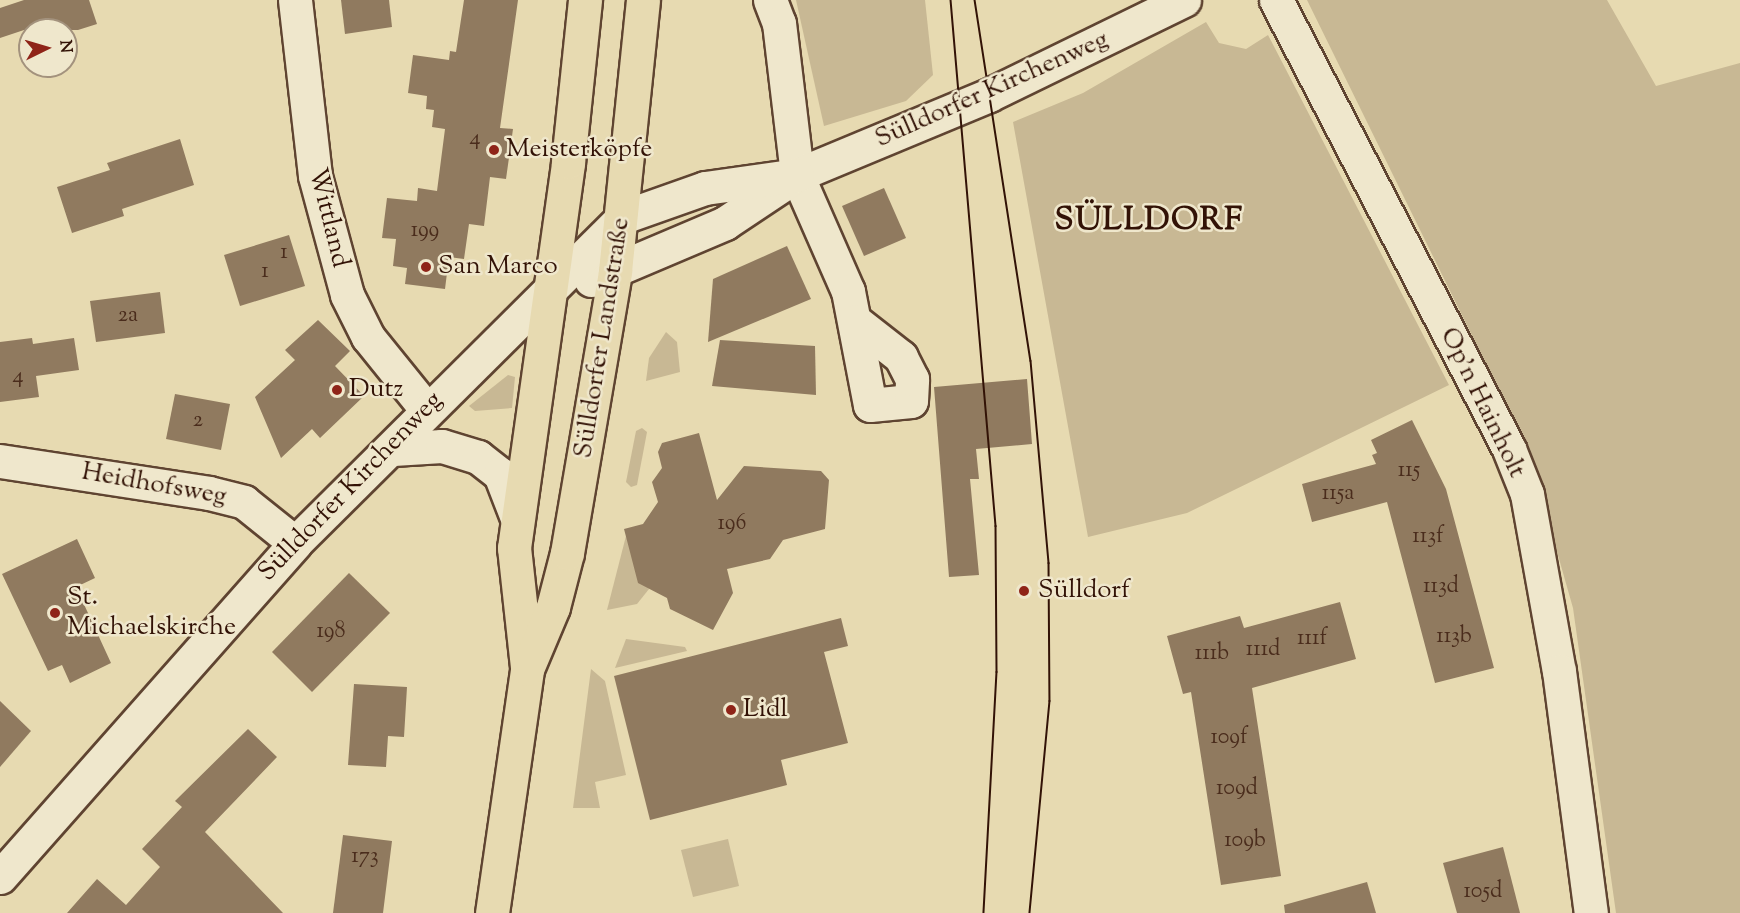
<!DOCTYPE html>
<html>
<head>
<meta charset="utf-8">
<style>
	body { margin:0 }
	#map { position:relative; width:1740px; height:913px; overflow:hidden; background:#e7dab1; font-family:"Sorts Mill Goudy",serif }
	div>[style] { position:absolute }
	.green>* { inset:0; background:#c8b894 }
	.building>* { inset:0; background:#907a5f }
	.roads { filter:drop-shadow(2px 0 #5f4431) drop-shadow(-2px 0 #5f4431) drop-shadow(0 2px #5f4431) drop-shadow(0 -2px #5f4431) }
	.minor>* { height:33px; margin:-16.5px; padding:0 16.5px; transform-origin:16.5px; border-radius:16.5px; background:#efe7cc }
	.major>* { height:33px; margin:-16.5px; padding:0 16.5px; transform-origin:16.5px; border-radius:16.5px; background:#e7dab1 }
	.tram>* { height:1.5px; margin:-0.75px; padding:0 0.75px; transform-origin:0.75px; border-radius:0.75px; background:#321206 }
	.dots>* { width:16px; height:16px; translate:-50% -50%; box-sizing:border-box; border:3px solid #efe7cc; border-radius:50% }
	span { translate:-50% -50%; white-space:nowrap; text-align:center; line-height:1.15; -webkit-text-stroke:5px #efe7cc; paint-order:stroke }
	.number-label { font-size:22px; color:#4a2c1c }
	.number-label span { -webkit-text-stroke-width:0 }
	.street-label { font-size:26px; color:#321206 }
	.poi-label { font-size:26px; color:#321206 }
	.left { translate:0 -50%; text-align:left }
	.district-label { font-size:32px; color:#321206; font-weight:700; letter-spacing:1.5px }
	.north { position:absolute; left:18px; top:18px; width:60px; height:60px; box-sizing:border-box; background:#efe7cc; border:2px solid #a3927d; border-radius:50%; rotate:85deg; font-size:16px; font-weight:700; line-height:24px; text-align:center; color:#321206 }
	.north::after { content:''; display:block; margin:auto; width:21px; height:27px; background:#8f2418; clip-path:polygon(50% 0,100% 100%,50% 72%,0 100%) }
</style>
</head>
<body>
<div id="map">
	<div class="green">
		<div style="clip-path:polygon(796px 0,925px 0,933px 75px,906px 101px,824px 126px)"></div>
		<div style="clip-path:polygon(1307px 0,1607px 0,1656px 86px,1740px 63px,1740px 913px,1616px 913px,1573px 608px,1538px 485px,1482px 356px)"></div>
		<div style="clip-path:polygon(1206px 22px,1219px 43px,1246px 49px,1268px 35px,1449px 385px,1187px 513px,1088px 537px,1013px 122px,1083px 93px)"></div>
		<div style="clip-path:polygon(666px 332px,677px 342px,680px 372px,646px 381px,649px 358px)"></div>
		<div style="clip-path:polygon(508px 375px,515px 377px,512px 408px,475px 411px,469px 406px)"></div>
		<div style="clip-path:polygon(642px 428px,647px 432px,637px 485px,631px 487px,626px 482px,636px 431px)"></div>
		<div style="clip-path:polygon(626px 536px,649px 589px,637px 604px,607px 610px)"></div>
		<div style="clip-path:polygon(626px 639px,685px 647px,687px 651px,615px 668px)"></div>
		<div style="clip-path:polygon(591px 669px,605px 681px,626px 775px,595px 782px,600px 808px,573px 808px)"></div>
		<div style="clip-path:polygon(728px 839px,739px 886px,693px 897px,681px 850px)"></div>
	</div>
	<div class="building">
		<div style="clip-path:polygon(24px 0,89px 0,97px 24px,78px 30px,24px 30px,0 38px,0 8px)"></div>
		<div style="clip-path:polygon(341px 0,389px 0,392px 27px,345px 34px)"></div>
		<div style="clip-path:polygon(464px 0,518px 0,500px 128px,513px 129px,506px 179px,490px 177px,484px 226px,469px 224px,464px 259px,449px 257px,445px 289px,405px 284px,407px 268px,393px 266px,396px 239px,382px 238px,387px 198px,417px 201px,418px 188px,437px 191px,445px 129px,432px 127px,434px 110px,426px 109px,427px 96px,408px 93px,413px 55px,449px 60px,450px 51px,456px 52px)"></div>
		<div style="clip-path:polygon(180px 139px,194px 185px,122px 209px,124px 216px,72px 233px,57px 187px,110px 170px,107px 163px)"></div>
		<div style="clip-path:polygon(884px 188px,906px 238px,864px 256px,842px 206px)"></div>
		<div style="clip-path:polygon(289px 235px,305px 286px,240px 306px,224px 255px)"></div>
		<div style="clip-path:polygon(787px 246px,811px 299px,708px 342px,713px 279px)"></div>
		<div style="clip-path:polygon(160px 292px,165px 333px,96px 342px,90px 301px)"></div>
		<div style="clip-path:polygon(318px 320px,350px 351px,335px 366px,364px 396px,320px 438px,312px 429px,281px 458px,255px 397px,295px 360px,285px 350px)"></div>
		<div style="clip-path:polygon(32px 338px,33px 344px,74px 338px,79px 370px,36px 376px,39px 397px,0 402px,0 342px)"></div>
		<div style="clip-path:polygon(720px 340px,815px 346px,816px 395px,712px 386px)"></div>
		<div style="clip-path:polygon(1027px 379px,1032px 444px,976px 449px,979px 479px,970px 479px,979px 575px,949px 577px,934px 387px)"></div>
		<div style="clip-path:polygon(175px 394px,230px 404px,221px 450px,166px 439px)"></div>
		<div style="clip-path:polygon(1412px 420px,1446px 489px,1494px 668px,1435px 683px,1387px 502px,1312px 522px,1302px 484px,1376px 464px,1372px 455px,1377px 453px,1371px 440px)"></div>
		<div style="clip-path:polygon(699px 433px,717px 500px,744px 466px,821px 471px,829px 480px,825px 529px,783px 540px,770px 559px,727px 569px,733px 593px,713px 630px,670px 609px,667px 598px,638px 583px,624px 529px,643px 524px,658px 502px,652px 482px,662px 468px,658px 452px,662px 443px)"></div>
		<div style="clip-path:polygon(77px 539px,95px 578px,76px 587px,111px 663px,70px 683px,62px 665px,48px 671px,2px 574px)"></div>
		<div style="clip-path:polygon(349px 573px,390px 613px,312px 692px,272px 652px)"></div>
		<div style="clip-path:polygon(1340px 602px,1356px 659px,1252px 688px,1281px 876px,1221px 885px,1191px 692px,1183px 694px,1167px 636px,1240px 616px,1244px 628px)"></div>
		<div style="clip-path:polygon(841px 618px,848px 646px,824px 652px,848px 743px,781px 760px,787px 785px,650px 820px,614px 676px)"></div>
		<div style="clip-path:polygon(354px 684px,407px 687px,404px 737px,388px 736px,386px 767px,348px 765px)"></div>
		<div style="clip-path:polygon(0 701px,31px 731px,0 767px)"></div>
		<div style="clip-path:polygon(248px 729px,277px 757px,205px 832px,283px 913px,67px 913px,97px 879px,126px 905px,160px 867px,142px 849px,182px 807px,175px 801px)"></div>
		<div style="clip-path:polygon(343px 835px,392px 841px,383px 913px,333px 913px)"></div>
		<div style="clip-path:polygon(1503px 847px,1520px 913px,1457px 913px,1443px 863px)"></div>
		<div style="clip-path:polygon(1367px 882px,1376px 913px,1285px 913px,1284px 905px)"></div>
	</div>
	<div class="roads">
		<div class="minor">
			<div style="left:295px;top:0;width:177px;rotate:83.5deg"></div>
			<div style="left:315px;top:176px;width:123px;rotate:74.9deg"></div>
			<div style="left:347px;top:295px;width:47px;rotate:63.4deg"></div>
			<div style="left:368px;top:337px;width:94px;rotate:51.1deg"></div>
			<div style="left:770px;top:0;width:25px;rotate:69deg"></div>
			<div style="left:779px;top:23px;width:153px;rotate:83.2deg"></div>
			<div style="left:797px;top:175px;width:127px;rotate:66.3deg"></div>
			<div style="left:848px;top:291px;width:116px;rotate:79.1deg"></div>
			<div style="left:870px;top:405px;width:41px;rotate:-5.6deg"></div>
			<div style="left:911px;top:401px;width:22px;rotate:-87deg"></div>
			<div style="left:912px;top:379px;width:25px;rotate:-117deg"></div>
			<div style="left:901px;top:357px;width:58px;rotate:-142deg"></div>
			<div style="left:1276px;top:0;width:506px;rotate:62.57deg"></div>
			<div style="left:1509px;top:449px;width:48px;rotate:68.2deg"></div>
			<div style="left:1527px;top:494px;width:180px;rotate:79.8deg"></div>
			<div style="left:1559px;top:671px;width:244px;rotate:82.5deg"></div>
			<div style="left:591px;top:280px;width:146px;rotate:-23deg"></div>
			<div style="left:725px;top:223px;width:87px;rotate:-33.7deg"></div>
			<div style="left:797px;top:175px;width:208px;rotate:-22.6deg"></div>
			<div style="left:989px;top:95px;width:217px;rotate:-26deg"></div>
			<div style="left:393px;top:449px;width:49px;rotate:-3.5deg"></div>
			<div style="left:442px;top:446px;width:38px;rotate:17deg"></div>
			<div style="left:478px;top:457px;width:28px;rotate:38deg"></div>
			<div style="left:500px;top:474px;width:47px;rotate:68.9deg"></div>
			<div style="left:0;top:461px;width:211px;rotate:8.7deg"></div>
			<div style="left:209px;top:493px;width:36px;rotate:14deg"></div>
			<div style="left:244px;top:502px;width:65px;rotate:38.8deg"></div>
			<div style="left:0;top:877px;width:446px;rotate:-48.5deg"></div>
			<div style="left:295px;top:543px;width:462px;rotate:-44.8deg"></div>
			<div style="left:623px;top:217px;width:87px;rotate:-19.5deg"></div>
			<div style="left:705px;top:188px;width:93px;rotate:-8deg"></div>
		</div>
		<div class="major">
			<div style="left:527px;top:667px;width:120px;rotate:-96.2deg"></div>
			<div style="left:514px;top:548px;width:390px;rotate:-82deg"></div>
			<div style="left:568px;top:162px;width:163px;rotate:-84deg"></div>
			<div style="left:492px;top:913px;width:246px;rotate:-81.8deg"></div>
			<div style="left:527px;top:669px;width:67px;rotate:-67.2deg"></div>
			<div style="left:553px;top:607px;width:56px;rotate:-75.5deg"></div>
			<div style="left:567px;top:553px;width:286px;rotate:-80.3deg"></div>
			<div style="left:615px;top:271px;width:272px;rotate:-84.1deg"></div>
		</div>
	</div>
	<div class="tram">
		<div style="left:951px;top:0;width:528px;rotate:85.11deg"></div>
		<div style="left:996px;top:526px;width:146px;rotate:89.6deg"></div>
		<div style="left:997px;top:672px;width:241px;rotate:93.1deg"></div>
		<div style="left:975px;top:0;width:365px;rotate:81.2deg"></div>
		<div style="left:1031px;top:361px;width:203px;rotate:84.9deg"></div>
		<div style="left:1049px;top:563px;width:138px;rotate:89.6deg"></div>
		<div style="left:1050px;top:701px;width:213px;rotate:95.4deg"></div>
	</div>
	<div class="dots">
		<div style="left:494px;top:150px;background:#8f2418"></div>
		<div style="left:426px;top:267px;background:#8f2418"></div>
		<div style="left:337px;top:390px;background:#8f2418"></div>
		<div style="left:1024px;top:591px;background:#8f2418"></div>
		<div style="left:55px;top:613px;background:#8f2418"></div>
		<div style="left:731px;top:710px;background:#8f2418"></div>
	</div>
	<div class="number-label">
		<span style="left:475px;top:140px">4</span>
		<span style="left:425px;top:232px">199</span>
		<span style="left:284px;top:254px">1</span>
		<span style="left:265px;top:273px">1</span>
		<span style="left:128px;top:317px">2a</span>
		<span style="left:18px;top:378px">4</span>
		<span style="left:198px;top:422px">2</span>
		<span style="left:1409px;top:472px">115</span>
		<span style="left:1338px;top:495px">115a</span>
		<span style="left:732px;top:525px">196</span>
		<span style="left:1428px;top:538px">113f</span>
		<span style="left:1441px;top:588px">113d</span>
		<span style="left:331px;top:633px">198</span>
		<span style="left:1454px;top:638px">113b</span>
		<span style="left:1312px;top:640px">111f</span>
		<span style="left:1263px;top:651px">111d</span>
		<span style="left:1212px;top:655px">111b</span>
		<span style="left:1229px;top:739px">109f</span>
		<span style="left:1237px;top:790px">109d</span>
		<span style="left:1245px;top:842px">109b</span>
		<span style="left:365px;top:858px">173</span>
		<span style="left:1483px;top:893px">105d</span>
	</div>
	<div class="street-label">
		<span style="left:992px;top:90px;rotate:-24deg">Sülldorfer Kirchenweg</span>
		<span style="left:328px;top:218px;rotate:76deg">Wittland</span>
		<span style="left:603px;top:338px;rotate:-81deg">Sülldorfer Landstraße</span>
		<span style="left:1482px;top:403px;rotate:64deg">Op'n Hainholt</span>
		<span style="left:154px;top:485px;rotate:10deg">Heidhofsweg</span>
		<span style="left:351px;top:487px;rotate:-46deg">Sülldorfer Kirchenweg</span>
	</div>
	<div class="poi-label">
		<span class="left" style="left:506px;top:150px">Meisterköpfe</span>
		<span class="left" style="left:438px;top:267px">San Marco</span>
		<span class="left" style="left:349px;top:390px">Dutz</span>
		<span class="left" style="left:1038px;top:591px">Sülldorf</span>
		<span class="left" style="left:67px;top:613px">St.<br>Michaelskirche</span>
		<span class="left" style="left:743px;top:710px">Lidl</span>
	</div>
	<div class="district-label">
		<span style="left:1149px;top:221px">SÜLLDORF</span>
	</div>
	<div class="north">N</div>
</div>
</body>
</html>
